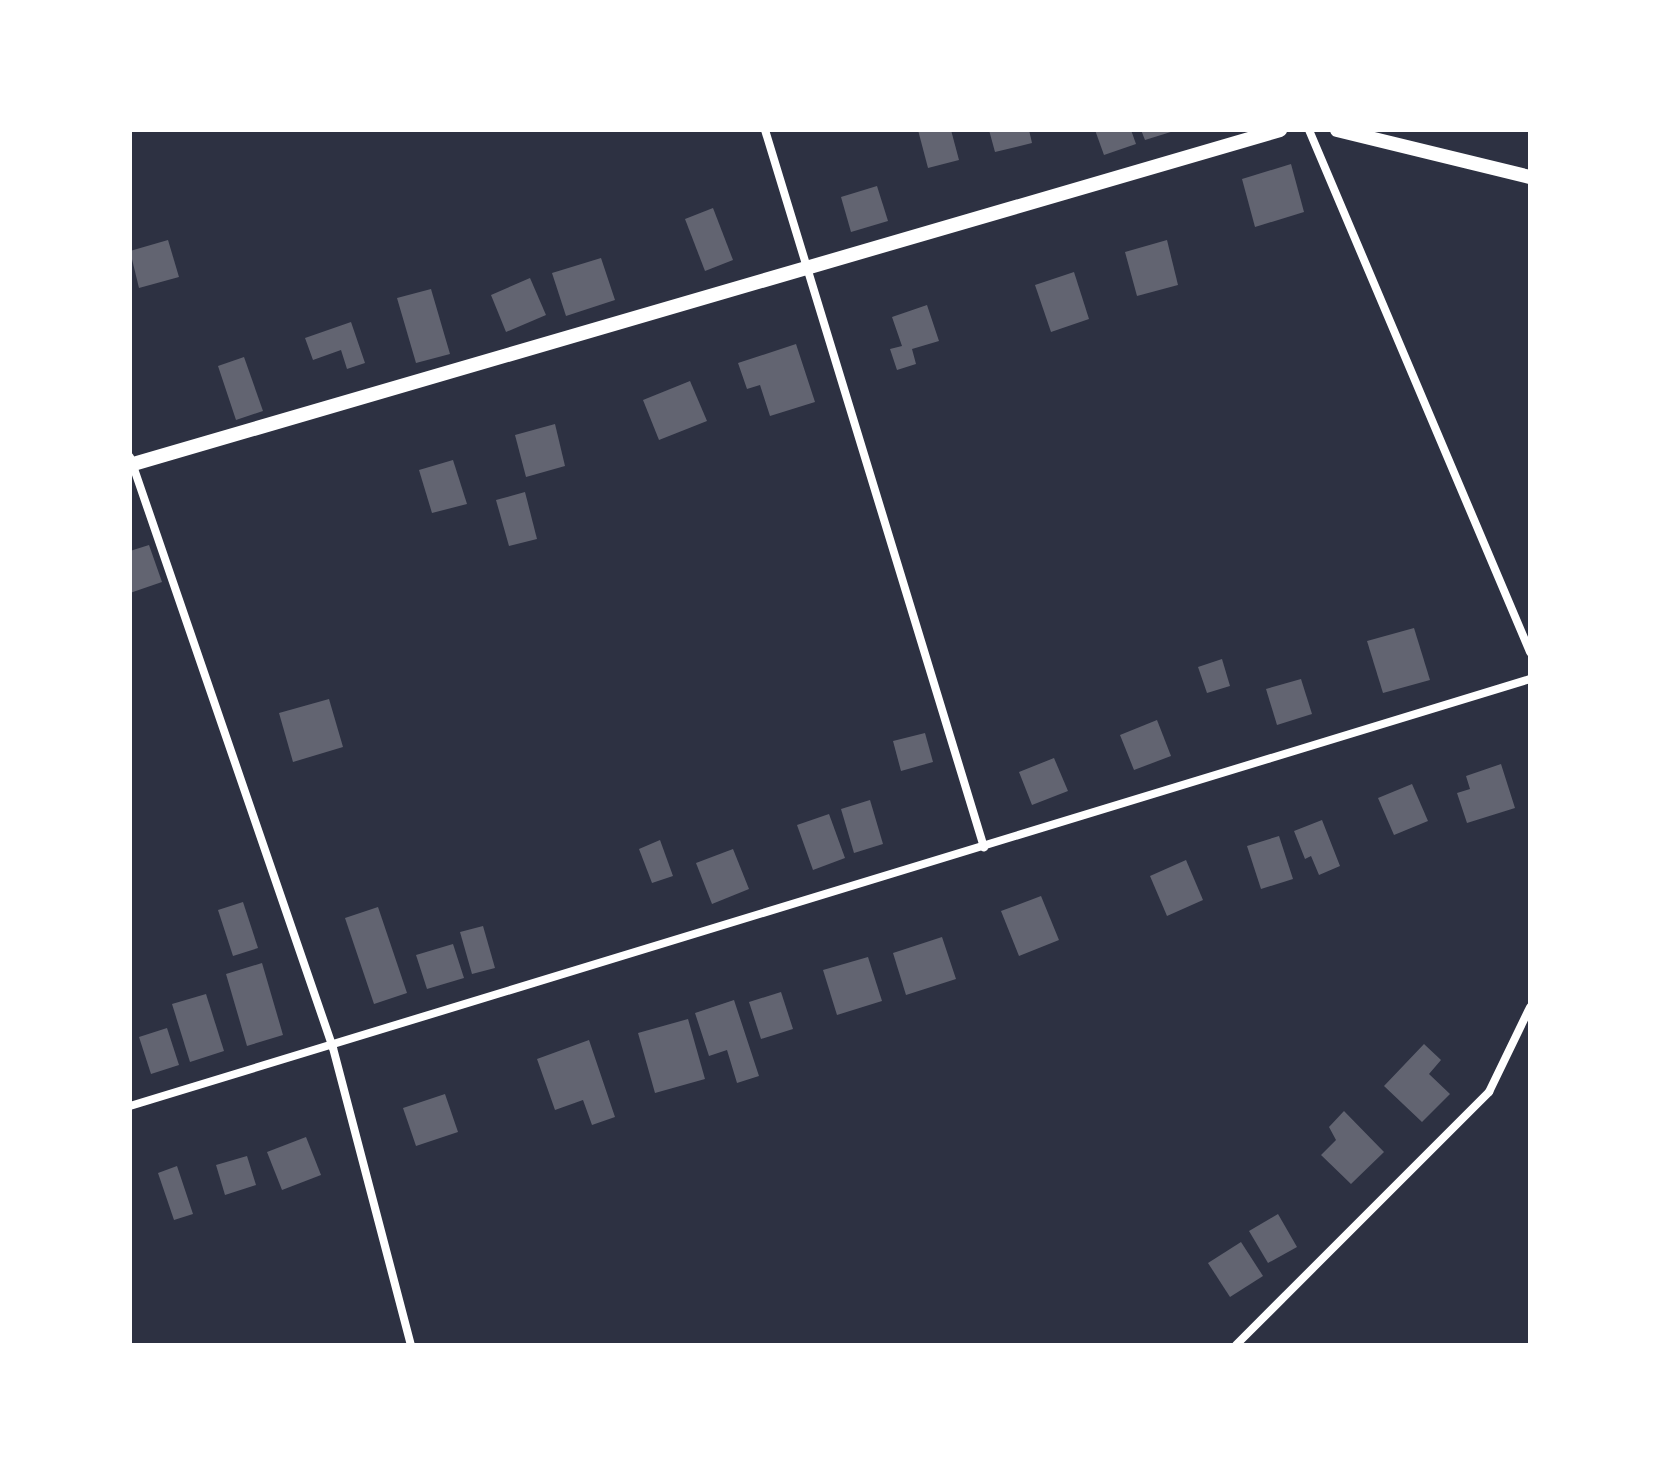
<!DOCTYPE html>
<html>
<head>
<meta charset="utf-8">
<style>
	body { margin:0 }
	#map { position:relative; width:1660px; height:1475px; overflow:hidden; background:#2d3142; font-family:Rubik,sans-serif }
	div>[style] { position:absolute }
	.building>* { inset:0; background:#626471 }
	.minor>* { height:8px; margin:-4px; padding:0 4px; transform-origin:4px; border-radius:4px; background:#fff }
	.tertiary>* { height:14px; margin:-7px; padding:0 7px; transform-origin:7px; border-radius:7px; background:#fff }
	span { translate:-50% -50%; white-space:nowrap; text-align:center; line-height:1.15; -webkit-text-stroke:6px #fff; paint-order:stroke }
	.frame { position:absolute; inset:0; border:132px solid #fff; pointer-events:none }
</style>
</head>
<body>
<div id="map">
	<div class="building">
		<div style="clip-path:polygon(918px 130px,951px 130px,959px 160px,928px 168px)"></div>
		<div style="clip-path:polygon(989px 130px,1029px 130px,1032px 143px,995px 152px)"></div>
		<div style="clip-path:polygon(1095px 130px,1131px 130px,1136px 144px,1104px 155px)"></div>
		<div style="clip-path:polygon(1141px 130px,1174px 130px,1174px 131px,1145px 140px)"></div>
		<div style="clip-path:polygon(1291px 164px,1304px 212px,1255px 227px,1242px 179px)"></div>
		<div style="clip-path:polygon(877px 186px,888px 221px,851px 232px,841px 197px)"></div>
		<div style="clip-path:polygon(713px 208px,733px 260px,705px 271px,685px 219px)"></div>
		<div style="clip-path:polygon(168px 240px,179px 277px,139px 288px,130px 251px)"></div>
		<div style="clip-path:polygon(1167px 240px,1178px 285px,1137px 296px,1125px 252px)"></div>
		<div style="clip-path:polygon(601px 258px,615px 300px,566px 316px,552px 273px)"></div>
		<div style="clip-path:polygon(1074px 272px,1089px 319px,1051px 332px,1035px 285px)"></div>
		<div style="clip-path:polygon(530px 278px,546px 315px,506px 332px,491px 295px)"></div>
		<div style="clip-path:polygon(431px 289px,450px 354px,416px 363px,397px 298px)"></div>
		<div style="clip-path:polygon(927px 305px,939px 341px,912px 349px,916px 364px,897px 370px,890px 349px,902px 346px,892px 317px)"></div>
		<div style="clip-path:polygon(351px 322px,365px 363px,347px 369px,341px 350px,313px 360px,305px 338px)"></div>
		<div style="clip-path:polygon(796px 344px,815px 402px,770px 416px,760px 385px,747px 389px,738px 363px)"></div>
		<div style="clip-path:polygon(244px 357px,263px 411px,236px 420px,218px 366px)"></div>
		<div style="clip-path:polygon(690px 381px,707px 421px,659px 440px,643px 400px)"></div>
		<div style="clip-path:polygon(555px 424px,565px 466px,526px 477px,515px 435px)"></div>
		<div style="clip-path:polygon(453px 460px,467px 504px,432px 513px,419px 470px)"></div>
		<div style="clip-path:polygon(525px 492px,537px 539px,509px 546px,496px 500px)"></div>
		<div style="clip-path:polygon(149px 545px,162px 582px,130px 593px,130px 551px)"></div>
		<div style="clip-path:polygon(1414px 628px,1430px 680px,1383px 693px,1367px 641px)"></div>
		<div style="clip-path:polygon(1222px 659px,1230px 686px,1207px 693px,1198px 667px)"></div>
		<div style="clip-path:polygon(1301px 679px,1312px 714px,1277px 725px,1266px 689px)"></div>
		<div style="clip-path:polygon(329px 699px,343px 747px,293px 762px,279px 713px)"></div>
		<div style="clip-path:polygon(1157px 720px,1171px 756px,1134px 770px,1120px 735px)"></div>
		<div style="clip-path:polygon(925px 733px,933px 762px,901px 771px,893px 741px)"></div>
		<div style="clip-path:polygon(1054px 758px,1068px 791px,1032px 805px,1019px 772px)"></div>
		<div style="clip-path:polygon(1501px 764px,1515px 808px,1467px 823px,1457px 793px,1470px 789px,1466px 776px)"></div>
		<div style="clip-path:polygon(1412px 784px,1428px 821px,1394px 835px,1378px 798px)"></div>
		<div style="clip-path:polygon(870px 800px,883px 844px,854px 853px,841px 809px)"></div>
		<div style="clip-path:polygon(829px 814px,845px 858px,813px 870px,797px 825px)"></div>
		<div style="clip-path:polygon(1322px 820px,1340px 866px,1319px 875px,1311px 856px,1305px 859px,1294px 831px)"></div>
		<div style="clip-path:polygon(1279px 836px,1293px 879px,1261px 889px,1247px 846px)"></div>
		<div style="clip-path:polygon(660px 840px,673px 876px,652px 883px,639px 849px)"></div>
		<div style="clip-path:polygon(733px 849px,749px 889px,712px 904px,696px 863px)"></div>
		<div style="clip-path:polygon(1186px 860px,1203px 900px,1167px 916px,1150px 876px)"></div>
		<div style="clip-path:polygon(1041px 896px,1059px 940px,1019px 956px,1001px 911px)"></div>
		<div style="clip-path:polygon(243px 902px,258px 948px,233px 956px,218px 910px)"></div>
		<div style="clip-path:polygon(378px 907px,407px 993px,374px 1004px,345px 918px)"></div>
		<div style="clip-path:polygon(483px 926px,495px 968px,472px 974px,460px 932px)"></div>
		<div style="clip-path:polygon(942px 937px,956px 979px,906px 995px,893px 953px)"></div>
		<div style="clip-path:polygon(453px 944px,464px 978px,427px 989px,416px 955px)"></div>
		<div style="clip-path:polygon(868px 957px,882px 1001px,837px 1015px,823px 970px)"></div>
		<div style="clip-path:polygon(262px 963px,283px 1035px,247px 1046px,226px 974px)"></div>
		<div style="clip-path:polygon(781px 992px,793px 1029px,761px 1039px,749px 1002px)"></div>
		<div style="clip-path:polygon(206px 994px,224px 1051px,190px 1062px,172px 1004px)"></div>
		<div style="clip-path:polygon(734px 1000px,759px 1076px,737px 1083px,727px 1050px,709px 1056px,695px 1013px)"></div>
		<div style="clip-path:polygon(688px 1019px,705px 1079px,655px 1093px,638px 1033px)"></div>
		<div style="clip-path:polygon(167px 1028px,179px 1065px,151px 1074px,139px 1037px)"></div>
		<div style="clip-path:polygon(589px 1040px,615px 1117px,592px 1125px,583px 1100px,555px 1110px,537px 1059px)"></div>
		<div style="clip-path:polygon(1424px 1044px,1441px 1060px,1429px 1074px,1450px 1094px,1422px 1122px,1384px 1086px)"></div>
		<div style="clip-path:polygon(445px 1094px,458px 1132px,416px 1146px,403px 1108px)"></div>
		<div style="clip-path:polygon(1344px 1111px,1384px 1152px,1351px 1184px,1321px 1155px,1336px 1140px,1329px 1127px)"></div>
		<div style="clip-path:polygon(306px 1137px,321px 1175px,282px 1190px,267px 1152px)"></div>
		<div style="clip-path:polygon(247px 1156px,256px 1185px,225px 1195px,216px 1165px)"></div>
		<div style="clip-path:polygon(177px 1166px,193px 1214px,174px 1220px,158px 1173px)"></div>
		<div style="clip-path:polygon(1278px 1214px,1297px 1247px,1268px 1263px,1249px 1231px)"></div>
		<div style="clip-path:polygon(1241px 1242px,1263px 1276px,1230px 1297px,1208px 1263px)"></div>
	</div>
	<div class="minor">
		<div style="left:765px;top:130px;width:750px;rotate:73.02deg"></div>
		<div style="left:1309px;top:130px;width:567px;rotate:67.05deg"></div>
		<div style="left:130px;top:457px;width:625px;rotate:71.04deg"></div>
		<div style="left:333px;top:1048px;width:307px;rotate:75.3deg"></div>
		<div style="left:130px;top:1106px;width:1464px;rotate:-16.96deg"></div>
		<div style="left:1236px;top:1345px;width:358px;rotate:-45deg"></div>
		<div style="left:1489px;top:1092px;width:94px;rotate:-64.2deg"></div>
	</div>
	<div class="tertiary">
		<div style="left:1337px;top:130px;width:199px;rotate:13.7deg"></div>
		<div style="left:130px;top:465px;width:1198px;rotate:-16.24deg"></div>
	</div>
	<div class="frame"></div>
</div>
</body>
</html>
